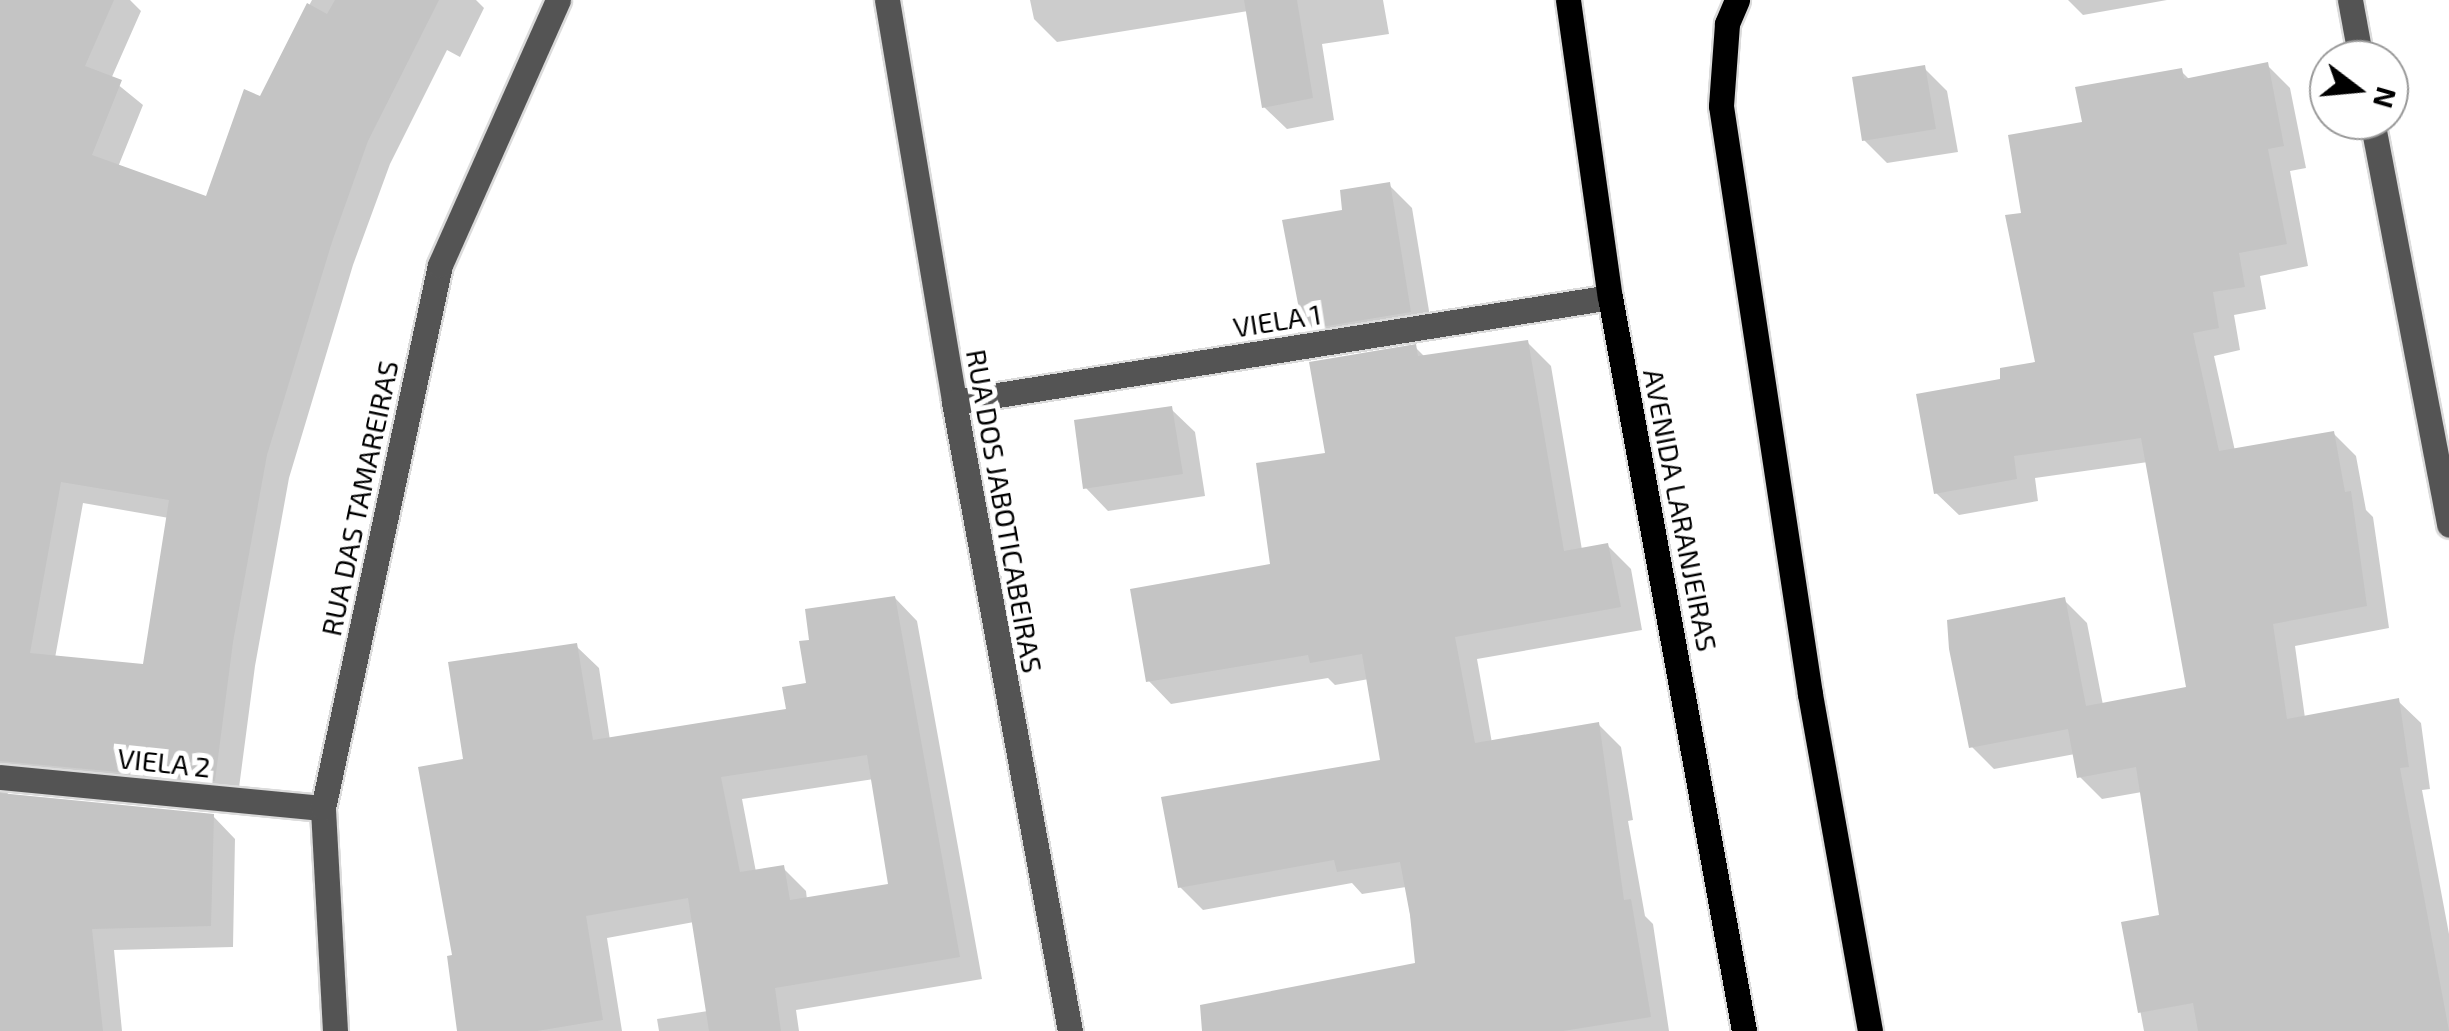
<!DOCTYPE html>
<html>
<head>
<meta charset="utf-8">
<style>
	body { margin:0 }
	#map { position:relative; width:2449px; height:1031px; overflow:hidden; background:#fff; font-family:"Exo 2",sans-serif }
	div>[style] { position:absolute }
	.shadow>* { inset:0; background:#0003 }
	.building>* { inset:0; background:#c4c4c4 }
	.roads { filter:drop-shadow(2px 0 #dbdbdb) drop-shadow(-2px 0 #dbdbdb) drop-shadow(0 2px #dbdbdb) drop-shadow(0 -2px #dbdbdb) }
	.minor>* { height:25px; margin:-12.5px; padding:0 12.5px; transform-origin:12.5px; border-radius:12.5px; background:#545454 }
	.major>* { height:25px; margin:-12.5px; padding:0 12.5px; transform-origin:12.5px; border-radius:12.5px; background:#000 }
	span { translate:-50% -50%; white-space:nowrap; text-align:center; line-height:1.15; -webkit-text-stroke:10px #fff; paint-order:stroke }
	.street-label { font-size:28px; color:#000 }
	.north { position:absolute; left:2309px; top:40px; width:100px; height:100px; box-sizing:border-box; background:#fff; border:2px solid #999; border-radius:50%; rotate:106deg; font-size:28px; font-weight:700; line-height:40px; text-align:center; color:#000 }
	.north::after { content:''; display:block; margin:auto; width:35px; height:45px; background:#000; clip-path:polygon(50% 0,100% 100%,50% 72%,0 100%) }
</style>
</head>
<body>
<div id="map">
	<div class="shadow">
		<div style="clip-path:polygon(evenodd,11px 0,130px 0,141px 11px,111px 79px,143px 105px,118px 167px,208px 199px,312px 0,476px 0,484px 8px,460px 57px,447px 50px,390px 164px,353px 265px,289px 478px,255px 666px,237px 803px,9px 789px,7px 796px,213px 816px,235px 839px,233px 947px,114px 950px,122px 1031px,0 1031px,0 27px,11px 0,83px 503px,169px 518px,145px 666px,55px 658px,83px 503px)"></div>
		<div style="clip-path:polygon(1030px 0,1383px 0,1389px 34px,1322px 44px,1334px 120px,1287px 129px,1264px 107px,1248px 11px,1057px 42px,1034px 19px)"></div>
		<div style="clip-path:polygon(2068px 0,2167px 0,2083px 15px)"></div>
		<div style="clip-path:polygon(2267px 65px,2290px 88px,2306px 168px,2290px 171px,2308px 266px,2260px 276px,2266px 309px,2234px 315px,2240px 350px,2214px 356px,2235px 451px,2333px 433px,2356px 456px,2366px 510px,2373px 517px,2389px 628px,2295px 646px,2305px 718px,2398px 701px,2421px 723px,2430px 789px,2422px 790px,2449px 934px,2449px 1031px,2144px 1031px,2124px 924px,2162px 917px,2142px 792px,2102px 799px,2079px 776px,2075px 754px,1994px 769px,1972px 747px,2064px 600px,2087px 623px,2103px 705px,2189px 689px,2148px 462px,2035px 478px,2038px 501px,1959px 515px,1936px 493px,2003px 381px,2038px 364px,2024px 215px,2084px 124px,2181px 71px,2190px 80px)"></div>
		<div style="clip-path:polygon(1924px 68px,1947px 91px,1958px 152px,1887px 163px,1864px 140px)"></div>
		<div style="clip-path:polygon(1389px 185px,1412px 208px,1433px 335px,1329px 352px,1306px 328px,1345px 212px)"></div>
		<div style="clip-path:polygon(1528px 343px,1551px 366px,1582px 550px,1608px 546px,1631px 569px,1642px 630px,1477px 659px,1492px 743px,1598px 724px,1621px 747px,1633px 820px,1628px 821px,1645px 916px,1653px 924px,1669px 1031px,1213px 1031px,1418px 965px,1406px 887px,1362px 894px,1352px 883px,1203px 910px,1180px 887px,1383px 762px,1369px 679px,1335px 685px,1328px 678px,1171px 704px,1148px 680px,1273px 566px,1328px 455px,1415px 347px,1426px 358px)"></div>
		<div style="clip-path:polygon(1171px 409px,1195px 432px,1205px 496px,1108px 511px,1085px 487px)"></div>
		<div style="clip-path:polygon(evenodd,895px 598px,917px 621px,982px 979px,796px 1010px,799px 1031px,659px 1031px,657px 1019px,708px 1011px,694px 922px,607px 938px,622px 1031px,460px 1031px,455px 957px,466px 761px,576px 646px,599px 668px,610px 740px,789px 711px,808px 685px,812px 642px,895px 598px,874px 779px,891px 886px,807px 900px,806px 891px,783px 868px,756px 872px,742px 799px,874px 779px)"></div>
	</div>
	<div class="building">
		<div style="clip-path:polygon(evenodd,0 0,114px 0,85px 66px,122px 80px,92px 155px,206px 196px,244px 89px,260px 96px,307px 3px,327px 14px,335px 0,439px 0,368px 141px,332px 242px,267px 455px,233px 642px,215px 781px,0 761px,0 0,61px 482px,169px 500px,143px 664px,30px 653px,61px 482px)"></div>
		<div style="clip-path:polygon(1244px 0,1297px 0,1313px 98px,1262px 108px)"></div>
		<div style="clip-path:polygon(2268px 62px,2284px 146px,2268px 149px,2287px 244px,2239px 253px,2245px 287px,2213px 292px,2219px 328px,2193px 333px,2219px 451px,2334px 431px,2345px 492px,2351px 491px,2367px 606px,2273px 624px,2287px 719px,2399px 698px,2409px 767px,2400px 768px,2449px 1031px,2198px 1031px,2193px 1003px,2138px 1013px,2121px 922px,2159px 915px,2136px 767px,2077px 778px,2068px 729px,1969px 748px,1949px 649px,1947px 620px,2065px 597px,2086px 706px,2186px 687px,2141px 438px,2014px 456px,2017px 479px,1934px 494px,1916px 394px,2000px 379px,2000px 368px,2035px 362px,2005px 215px,2021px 213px,2008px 135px,2082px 122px,2075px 87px,2182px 68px,2184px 79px)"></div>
		<div style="clip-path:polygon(1925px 65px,1936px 129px,1862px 141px,1852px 77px)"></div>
		<div style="clip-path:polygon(1390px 182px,1411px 312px,1303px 330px,1282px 220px,1342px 210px,1340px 190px)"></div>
		<div style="clip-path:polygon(1528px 340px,1564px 551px,1608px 543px,1621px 607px,1455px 637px,1475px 743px,1599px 722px,1624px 900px,1631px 899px,1651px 1017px,1563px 1031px,1202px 1031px,1200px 1005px,1415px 963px,1410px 915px,1400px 862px,1337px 872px,1334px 860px,1178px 888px,1161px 797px,1380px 760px,1362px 654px,1310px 663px,1308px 655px,1146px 682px,1130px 589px,1270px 564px,1256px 463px,1325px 453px,1309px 362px,1416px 344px,1418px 356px)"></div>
		<div style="clip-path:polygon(1172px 406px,1183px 474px,1083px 489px,1074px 420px)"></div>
		<div style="clip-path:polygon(evenodd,895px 596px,960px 957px,775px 988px,781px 1031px,709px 1031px,688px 898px,586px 916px,603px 1020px,537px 1031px,457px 1031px,447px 956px,452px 955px,418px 767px,463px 759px,448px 662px,577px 643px,593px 740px,786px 709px,782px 687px,806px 683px,799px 641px,809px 640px,805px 609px,895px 596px,867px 755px,888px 884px,790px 900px,784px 865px,740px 872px,721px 777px,867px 755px)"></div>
		<div style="clip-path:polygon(0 793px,214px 814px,211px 926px,92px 929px,103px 1031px,0 1031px)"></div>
	</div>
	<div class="roads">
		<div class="minor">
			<div style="left:887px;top:0;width:408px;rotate:80.5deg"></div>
			<div style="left:954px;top:402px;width:640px;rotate:79.55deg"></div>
			<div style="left:2350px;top:0;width:61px;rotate:79.6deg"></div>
			<div style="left:2372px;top:120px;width:412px;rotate:79.2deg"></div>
			<div style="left:954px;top:402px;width:664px;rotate:-9.09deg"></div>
			<div style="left:0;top:777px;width:324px;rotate:5.5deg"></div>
			<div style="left:335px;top:1031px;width:223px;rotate:-93.1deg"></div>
			<div style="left:323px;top:808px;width:555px;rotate:-77.84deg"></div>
			<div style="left:440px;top:265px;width:290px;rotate:-66deg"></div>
		</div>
		<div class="major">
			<div style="left:1568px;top:0;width:300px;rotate:82deg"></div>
			<div style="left:1610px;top:297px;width:746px;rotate:79.65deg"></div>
			<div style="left:1737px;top:0;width:26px;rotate:113deg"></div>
			<div style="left:1727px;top:24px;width:82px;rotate:94.2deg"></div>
			<div style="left:1721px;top:106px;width:595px;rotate:81.39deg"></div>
			<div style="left:1810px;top:694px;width:342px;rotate:79.9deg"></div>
		</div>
	</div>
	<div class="street-label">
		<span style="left:1277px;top:320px;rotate:-9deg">VIELA 1</span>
		<span style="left:359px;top:498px;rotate:-78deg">RUA DAS TAMAREIRAS</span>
		<span style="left:1681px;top:510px;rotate:79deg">AVENIDA LARANJEIRAS</span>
		<span style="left:1005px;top:511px;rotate:80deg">RUA DOS JABOTICABEIRAS</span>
		<span style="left:164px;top:762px;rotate:6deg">VIELA 2</span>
	</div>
	<div class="north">N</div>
</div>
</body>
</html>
